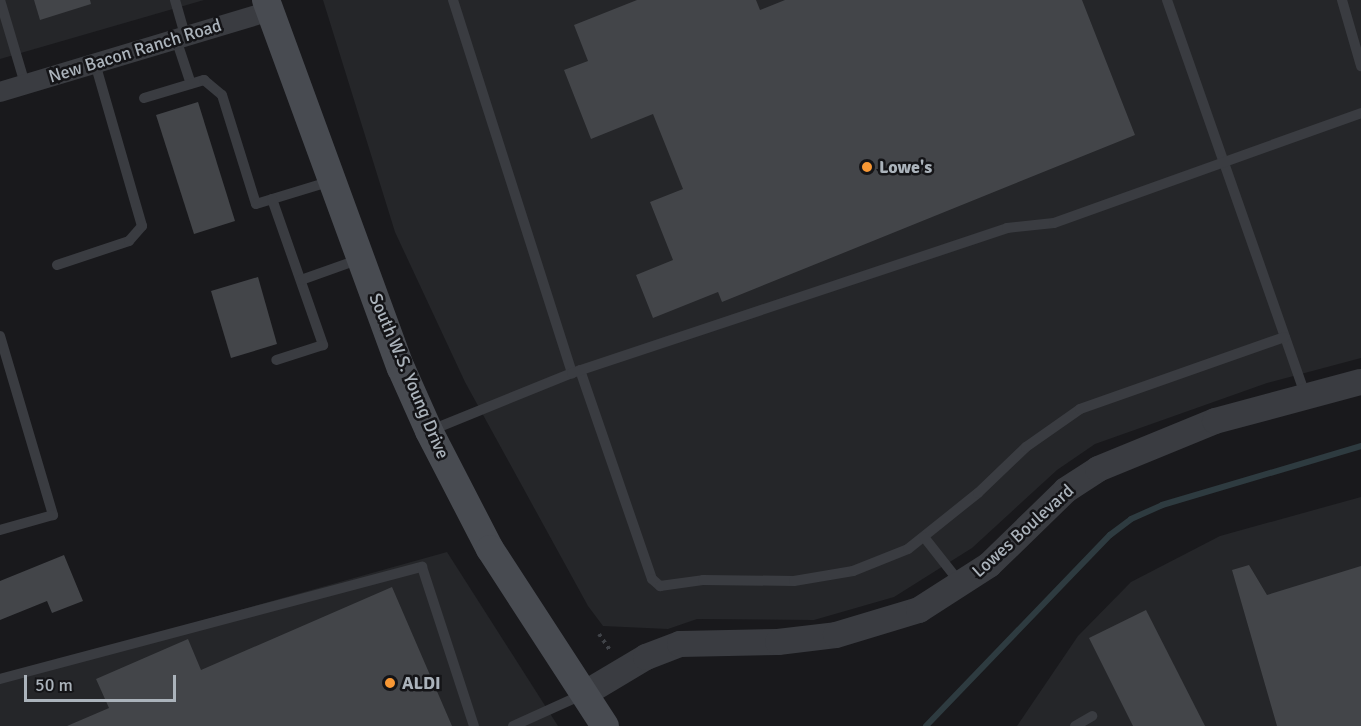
<!DOCTYPE html>
<html>
<head>
<meta charset="utf-8">
<style>
	body { margin:0 }
	#map { position:relative; width:1361px; height:726px; overflow:hidden; background:#19191c; font-family:Signika,sans-serif }
	div>[style] { position:absolute }
	.built>* { inset:0; background:#252629 }
	.stream>* { height:6px; margin:-3px; padding:0 3px; transform-origin:3px; border-radius:3px; background:#2e3b40 }
	.building>* { inset:0; background:#434549 }
	.path>* { height:4px; margin-top:-2px; transform-origin:0; background:repeating-linear-gradient(90deg,#404348 0 3px,transparent 0 7.5px) }
	.service>* { height:10px; margin:-5px; padding:0 5px; transform-origin:5px; border-radius:5px; background:#3a3c41 }
	.minor>* { height:20px; margin:-10px; padding:0 10px; transform-origin:10px; border-radius:10px; background:#3a3c41 }
	.tertiary>* { height:26px; margin:-13px; padding:0 13px; transform-origin:13px; border-radius:13px; background:#3a3c41 }
	.secondary>* { height:28px; margin:-14px; padding:0 14px; transform-origin:14px; border-radius:14px; background:#484b51 }
	.dots>* { width:16px; height:16px; translate:-50% -50%; box-sizing:border-box; border:3px solid #141417; border-radius:50% }
	span { translate:-50% -50%; white-space:nowrap; text-align:center; line-height:1.15; -webkit-text-stroke:5px #141417; paint-order:stroke }
	.street-label { font-size:18px; color:#abb3bb }
	.poi-label { font-size:18px; color:#abb3bb; font-weight:700 }
	.left { translate:0 -50%; text-align:left }
	.scale { position:absolute; left:24px; top:675px; width:152px; height:27px; box-sizing:border-box; border:3px solid #abb3bb; border-top:0; padding-left:8px; font-size:18px; line-height:21px; white-space:nowrap; color:#abb3bb; -webkit-text-stroke:4px #141417; paint-order:stroke }
</style>
</head>
<body>
<div id="map">
	<div class="built">
		<div style="clip-path:polygon(0 0,204px 0,0 59px)"></div>
		<div style="clip-path:polygon(323px 0,1361px 0,1361px 358px,1267px 383px,1095px 444px,1057px 470px,972px 548px,894px 597px,814px 620px,697px 619px,668px 629px,603px 626px,588px 606px,465px 382px,395px 232px)"></div>
		<div style="clip-path:polygon(1361px 497px,1361px 726px,1017px 726px,1078px 636px,1131px 582px,1220px 536px)"></div>
		<div style="clip-path:polygon(447px 552px,558px 726px,0 726px,0 677px)"></div>
	</div>
	<div class="stream">
		<div style="left:926px;top:726px;width:265px;rotate:-46.1deg"></div>
		<div style="left:1110px;top:535px;width:26px;rotate:-37deg"></div>
		<div style="left:1131px;top:519px;width:34px;rotate:-24deg"></div>
		<div style="left:1162px;top:505px;width:208px;rotate:-16.5deg"></div>
	</div>
	<div class="building">
		<div style="clip-path:polygon(34px 0,90px 0,91px 4px,40px 20px)"></div>
		<div style="clip-path:polygon(637px 0,756px 0,760px 10px,785px 0,1082px 0,1135px 135px,722px 302px,718px 292px,653px 318px,636px 275px,673px 260px,650px 202px,683px 189px,653px 114px,591px 139px,564px 70px,588px 61px,574px 25px)"></div>
		<div style="clip-path:polygon(198px 102px,235px 221px,194px 234px,156px 115px)"></div>
		<div style="clip-path:polygon(258px 277px,277px 344px,231px 358px,211px 291px)"></div>
		<div style="clip-path:polygon(64px 555px,83px 601px,52px 613px,47px 601px,0 620px,0 581px)"></div>
		<div style="clip-path:polygon(1249px 565px,1267px 595px,1361px 566px,1361px 726px,1277px 726px,1232px 570px)"></div>
		<div style="clip-path:polygon(392px 587px,452px 726px,67px 726px,109px 708px,96px 679px,188px 639px,201px 670px)"></div>
		<div style="clip-path:polygon(1146px 610px,1205px 726px,1133px 726px,1089px 638px)"></div>
	</div>
	<div class="path">
		<div style="left:599px;top:634px;width:22px;rotate:56deg"></div>
	</div>
	<div class="service">
		<div style="left:0;top:0;width:88px;rotate:73.4deg"></div>
		<div style="left:175px;top:0;width:37px;rotate:74deg"></div>
		<div style="left:453px;top:0;width:392px;rotate:72.3deg"></div>
		<div style="left:1167px;top:0;width:417px;rotate:70.7deg"></div>
		<div style="left:1342px;top:0;width:69px;rotate:73.9deg"></div>
		<div style="left:176px;top:39px;width:47px;rotate:71.6deg"></div>
		<div style="left:144px;top:98px;width:63px;rotate:-16.7deg"></div>
		<div style="left:204px;top:80px;width:23px;rotate:40deg"></div>
		<div style="left:222px;top:95px;width:114px;rotate:72.7deg"></div>
		<div style="left:256px;top:204px;width:78px;rotate:-17deg"></div>
		<div style="left:272px;top:199px;width:155px;rotate:70.7deg"></div>
		<div style="left:323px;top:345px;width:49px;rotate:162.3deg"></div>
		<div style="left:57px;top:265px;width:76px;rotate:-18.4deg"></div>
		<div style="left:129px;top:241px;width:20px;rotate:-49deg"></div>
		<div style="left:142px;top:226px;width:170px;rotate:-106.1deg"></div>
		<div style="left:301px;top:280px;width:63px;rotate:-19.6deg"></div>
		<div style="left:0;top:336px;width:187px;rotate:73.5deg"></div>
		<div style="left:53px;top:515px;width:55px;rotate:164.2deg"></div>
		<div style="left:580px;top:370px;width:221px;rotate:71deg"></div>
		<div style="left:652px;top:579px;width:11px;rotate:41deg"></div>
		<div style="left:660px;top:586px;width:43px;rotate:-7.9deg"></div>
		<div style="left:703px;top:580px;width:91px;rotate:0.6deg"></div>
		<div style="left:794px;top:581px;width:60px;rotate:-9.6deg"></div>
		<div style="left:853px;top:571px;width:59px;rotate:-21.8deg"></div>
		<div style="left:908px;top:549px;width:90px;rotate:-38.7deg"></div>
		<div style="left:978px;top:493px;width:66px;rotate:-43.8deg"></div>
		<div style="left:1026px;top:447px;width:66px;rotate:-35.1deg"></div>
		<div style="left:1080px;top:409px;width:217px;rotate:-19.4deg"></div>
		<div style="left:429px;top:431px;width:154px;rotate:-22.1deg"></div>
		<div style="left:572px;top:373px;width:459px;rotate:-18.4deg"></div>
		<div style="left:1007px;top:228px;width:47px;rotate:-6.1deg"></div>
		<div style="left:1054px;top:223px;width:326px;rotate:-19.7deg"></div>
		<div style="left:924px;top:537px;width:60px;rotate:51.8deg"></div>
		<div style="left:0;top:679px;width:437px;rotate:-14.9deg"></div>
		<div style="left:422px;top:567px;width:167px;rotate:71.9deg"></div>
		<div style="left:513px;top:726px;width:78px;rotate:-24.3deg"></div>
		<div style="left:1075px;top:726px;width:20px;rotate:-30deg"></div>
	</div>
	<div class="minor">
		<div style="left:0;top:92px;width:282px;rotate:-16.7deg"></div>
	</div>
	<div class="tertiary">
		<div style="left:584px;top:694px;width:72px;rotate:-30.8deg"></div>
		<div style="left:646px;top:657px;width:36px;rotate:-21deg"></div>
		<div style="left:680px;top:644px;width:98px;rotate:-1.2deg"></div>
		<div style="left:778px;top:642px;width:58px;rotate:-6.9deg"></div>
		<div style="left:836px;top:635px;width:87px;rotate:-16.8deg"></div>
		<div style="left:919px;top:610px;width:83px;rotate:-32.7deg"></div>
		<div style="left:989px;top:565px;width:107px;rotate:-44.2deg"></div>
		<div style="left:1066px;top:490px;width:38px;rotate:-33deg"></div>
		<div style="left:1098px;top:469px;width:126px;rotate:-22.3deg"></div>
		<div style="left:1215px;top:421px;width:151px;rotate:-15deg"></div>
	</div>
	<div class="secondary">
		<div style="left:266px;top:0;width:392px;rotate:69.9deg"></div>
		<div style="left:401px;top:368px;width:69px;rotate:66deg"></div>
		<div style="left:429px;top:431px;width:133px;rotate:62.7deg"></div>
		<div style="left:490px;top:549px;width:211px;rotate:57deg"></div>
	</div>
	<div class="dots">
		<div style="left:867px;top:167px;background:#f89835"></div>
		<div style="left:390px;top:683px;background:#f89835"></div>
	</div>
	<div class="street-label">
		<span style="left:135px;top:51px;rotate:-17deg">New Bacon Ranch Road</span>
		<span style="left:409px;top:376px;rotate:67deg">South W.S. Young Drive</span>
		<span style="left:1023px;top:531px;rotate:-42deg">Lowes Boulevard</span>
	</div>
	<div class="poi-label">
		<span class="left" style="left:879px;top:167px">Lowe's</span>
		<span class="left" style="left:402px;top:683px">ALDI</span>
	</div>
	<div class="scale">50 m</div>
</div>
</body>
</html>
